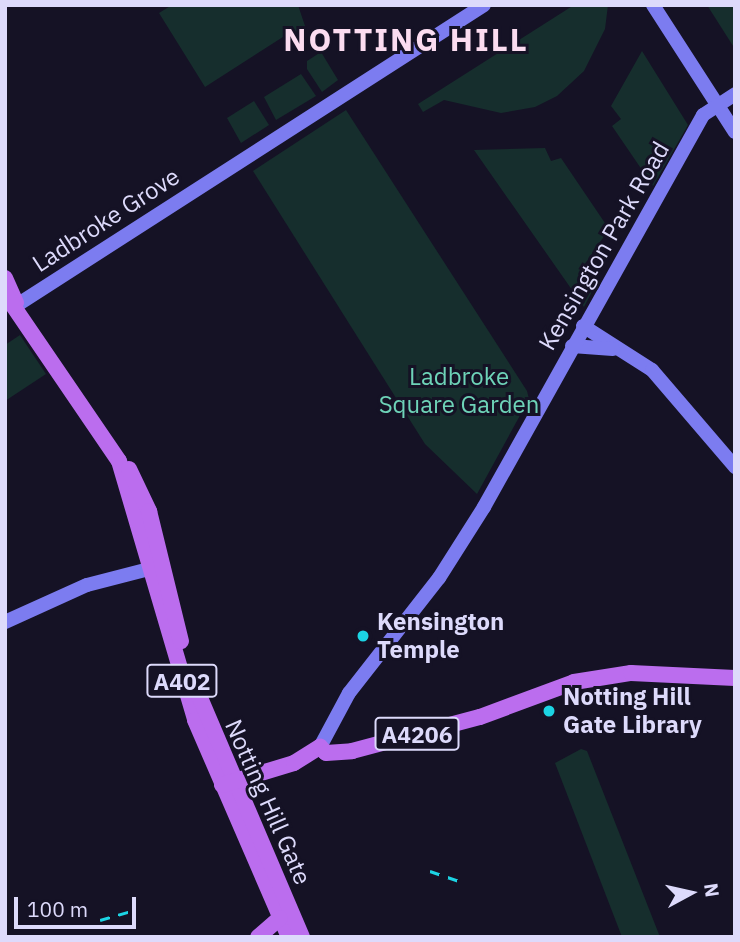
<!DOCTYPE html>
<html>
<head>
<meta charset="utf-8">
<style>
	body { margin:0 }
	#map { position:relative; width:740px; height:942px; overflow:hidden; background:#151225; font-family:"IBM Plex Sans",sans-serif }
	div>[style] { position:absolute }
	.green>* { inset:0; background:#162e2d }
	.secondary>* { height:14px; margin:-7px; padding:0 7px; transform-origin:7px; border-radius:7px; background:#7c7cf0 }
	.primary>* { height:16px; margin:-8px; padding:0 8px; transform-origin:8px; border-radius:8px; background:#bb6dee }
	.rail>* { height:2.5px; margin-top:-1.25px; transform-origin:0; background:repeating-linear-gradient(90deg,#1cd4e4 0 10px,transparent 0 19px) }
	.dots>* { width:19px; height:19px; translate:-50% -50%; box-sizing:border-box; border:4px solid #151225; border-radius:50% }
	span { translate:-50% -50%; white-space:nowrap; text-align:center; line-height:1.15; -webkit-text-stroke:6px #151225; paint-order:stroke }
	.shield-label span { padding:2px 5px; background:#151225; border:2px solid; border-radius:5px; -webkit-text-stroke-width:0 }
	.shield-label { font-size:23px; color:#dddafb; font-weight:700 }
	.street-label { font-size:24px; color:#dddafb }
	.park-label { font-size:24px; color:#6ed3b8 }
	.poi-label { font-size:24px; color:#dddafb; font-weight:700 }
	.left { translate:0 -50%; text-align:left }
	.district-label { font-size:32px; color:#fbdcf0; font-weight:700; letter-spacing:2px }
	.frame { position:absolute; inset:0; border:7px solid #dddafb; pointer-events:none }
	.north { position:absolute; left:656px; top:858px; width:70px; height:70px; -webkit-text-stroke:5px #151225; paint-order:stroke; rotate:82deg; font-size:19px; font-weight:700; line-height:28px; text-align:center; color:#dddafb }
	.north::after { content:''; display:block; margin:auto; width:24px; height:32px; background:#dddafb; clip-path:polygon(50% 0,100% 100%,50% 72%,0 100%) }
	.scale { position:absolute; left:14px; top:897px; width:122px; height:32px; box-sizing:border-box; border:4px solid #dddafb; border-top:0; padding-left:9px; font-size:21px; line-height:24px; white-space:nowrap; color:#dddafb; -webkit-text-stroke:5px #151225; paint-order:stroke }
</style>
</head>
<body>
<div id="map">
	<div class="green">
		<div style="clip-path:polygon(172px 5px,298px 5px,306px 29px,286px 35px,205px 87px,159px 13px)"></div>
		<div style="clip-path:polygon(574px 5px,608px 5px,605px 29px,584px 71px,557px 96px,535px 107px,501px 113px,444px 100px,423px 112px,418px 104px)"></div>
		<div style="clip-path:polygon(707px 5px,735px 5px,735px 49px)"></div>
		<div style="clip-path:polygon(642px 51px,688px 125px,653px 186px,612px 126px,621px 119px,611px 106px)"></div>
		<div style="clip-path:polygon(321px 52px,338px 80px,322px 92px,307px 69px,307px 61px)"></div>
		<div style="clip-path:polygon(301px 74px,316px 96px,276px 120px,264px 97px)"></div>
		<div style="clip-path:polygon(254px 101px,269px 125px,241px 143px,227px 118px)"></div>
		<div style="clip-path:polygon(346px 110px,527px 391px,529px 399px,477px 494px,425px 444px,253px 171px)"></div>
		<div style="clip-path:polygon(545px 148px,551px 161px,561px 158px,609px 229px,581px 270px,598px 280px,584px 307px,474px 150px)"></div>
		<div style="clip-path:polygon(20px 335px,46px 374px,5px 401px,5px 345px)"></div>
		<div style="clip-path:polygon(581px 749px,587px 751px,660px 937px,622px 937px,555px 763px)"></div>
	</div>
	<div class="secondary">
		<div style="left:653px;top:5px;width:151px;rotate:57.2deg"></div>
		<div style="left:17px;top:305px;width:555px;rotate:-32.72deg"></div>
		<div style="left:583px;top:326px;width:82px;rotate:32.5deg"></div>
		<div style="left:652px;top:370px;width:128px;rotate:49.4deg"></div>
		<div style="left:572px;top:346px;width:41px;rotate:4.2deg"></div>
		<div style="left:5px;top:622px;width:90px;rotate:-24.3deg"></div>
		<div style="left:87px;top:585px;width:68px;rotate:-14.4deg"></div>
		<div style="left:153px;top:568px;width:9px;rotate:-54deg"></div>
		<div style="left:320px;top:747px;width:61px;rotate:-61.8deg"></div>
		<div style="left:349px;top:693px;width:146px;rotate:-52deg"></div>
		<div style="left:439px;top:578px;width:84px;rotate:-57.6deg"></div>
		<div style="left:484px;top:507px;width:449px;rotate:-60.8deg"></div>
		<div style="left:703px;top:115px;width:38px;rotate:-33deg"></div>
	</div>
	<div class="primary">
		<div style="left:5px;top:278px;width:27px;rotate:66deg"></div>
		<div style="left:5px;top:294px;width:202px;rotate:55.7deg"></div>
		<div style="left:119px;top:461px;width:270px;rotate:73.6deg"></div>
		<div style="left:195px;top:720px;width:236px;rotate:66.6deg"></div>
		<div style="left:129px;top:469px;width:47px;rotate:64.5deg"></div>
		<div style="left:149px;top:511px;width:134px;rotate:76.2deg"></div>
		<div style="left:192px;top:679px;width:280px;rotate:66.9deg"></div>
		<div style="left:222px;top:785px;width:75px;rotate:-17deg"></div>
		<div style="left:294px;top:763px;width:31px;rotate:-32deg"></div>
		<div style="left:320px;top:747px;width:8px;rotate:45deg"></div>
		<div style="left:326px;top:753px;width:26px;rotate:-4deg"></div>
		<div style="left:352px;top:751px;width:132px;rotate:-14.9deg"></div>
		<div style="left:480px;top:717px;width:100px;rotate:-20.4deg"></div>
		<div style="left:574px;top:682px;width:58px;rotate:-9deg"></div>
		<div style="left:631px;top:673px;width:104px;rotate:2.8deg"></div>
		<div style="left:258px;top:937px;width:29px;rotate:-41deg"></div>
	</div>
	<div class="rail">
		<div style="left:430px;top:871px;width:37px;rotate:19deg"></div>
		<div style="left:100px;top:920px;width:32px;rotate:-16deg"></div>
	</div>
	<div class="dots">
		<div style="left:363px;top:636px;background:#1cd4e4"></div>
		<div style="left:549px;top:711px;background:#1cd4e4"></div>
	</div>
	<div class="shield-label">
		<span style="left:182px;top:681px">A402</span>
		<span style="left:417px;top:734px">A4206</span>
	</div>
	<div class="street-label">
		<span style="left:106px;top:220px;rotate:-33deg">Ladbroke Grove</span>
		<span style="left:604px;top:246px;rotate:-60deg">Kensington Park Road</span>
		<span style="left:268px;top:802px;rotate:66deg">Notting Hill Gate</span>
	</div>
	<div class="park-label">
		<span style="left:459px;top:391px">Ladbroke<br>Square Garden</span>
	</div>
	<div class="poi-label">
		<span class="left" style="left:377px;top:636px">Kensington<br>Temple</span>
		<span class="left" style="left:563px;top:711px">Notting Hill<br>Gate Library</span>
	</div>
	<div class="district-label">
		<span style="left:406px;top:39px">NOTTING HILL</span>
	</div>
	<div class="frame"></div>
	<div class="north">N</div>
	<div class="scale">100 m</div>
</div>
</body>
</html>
